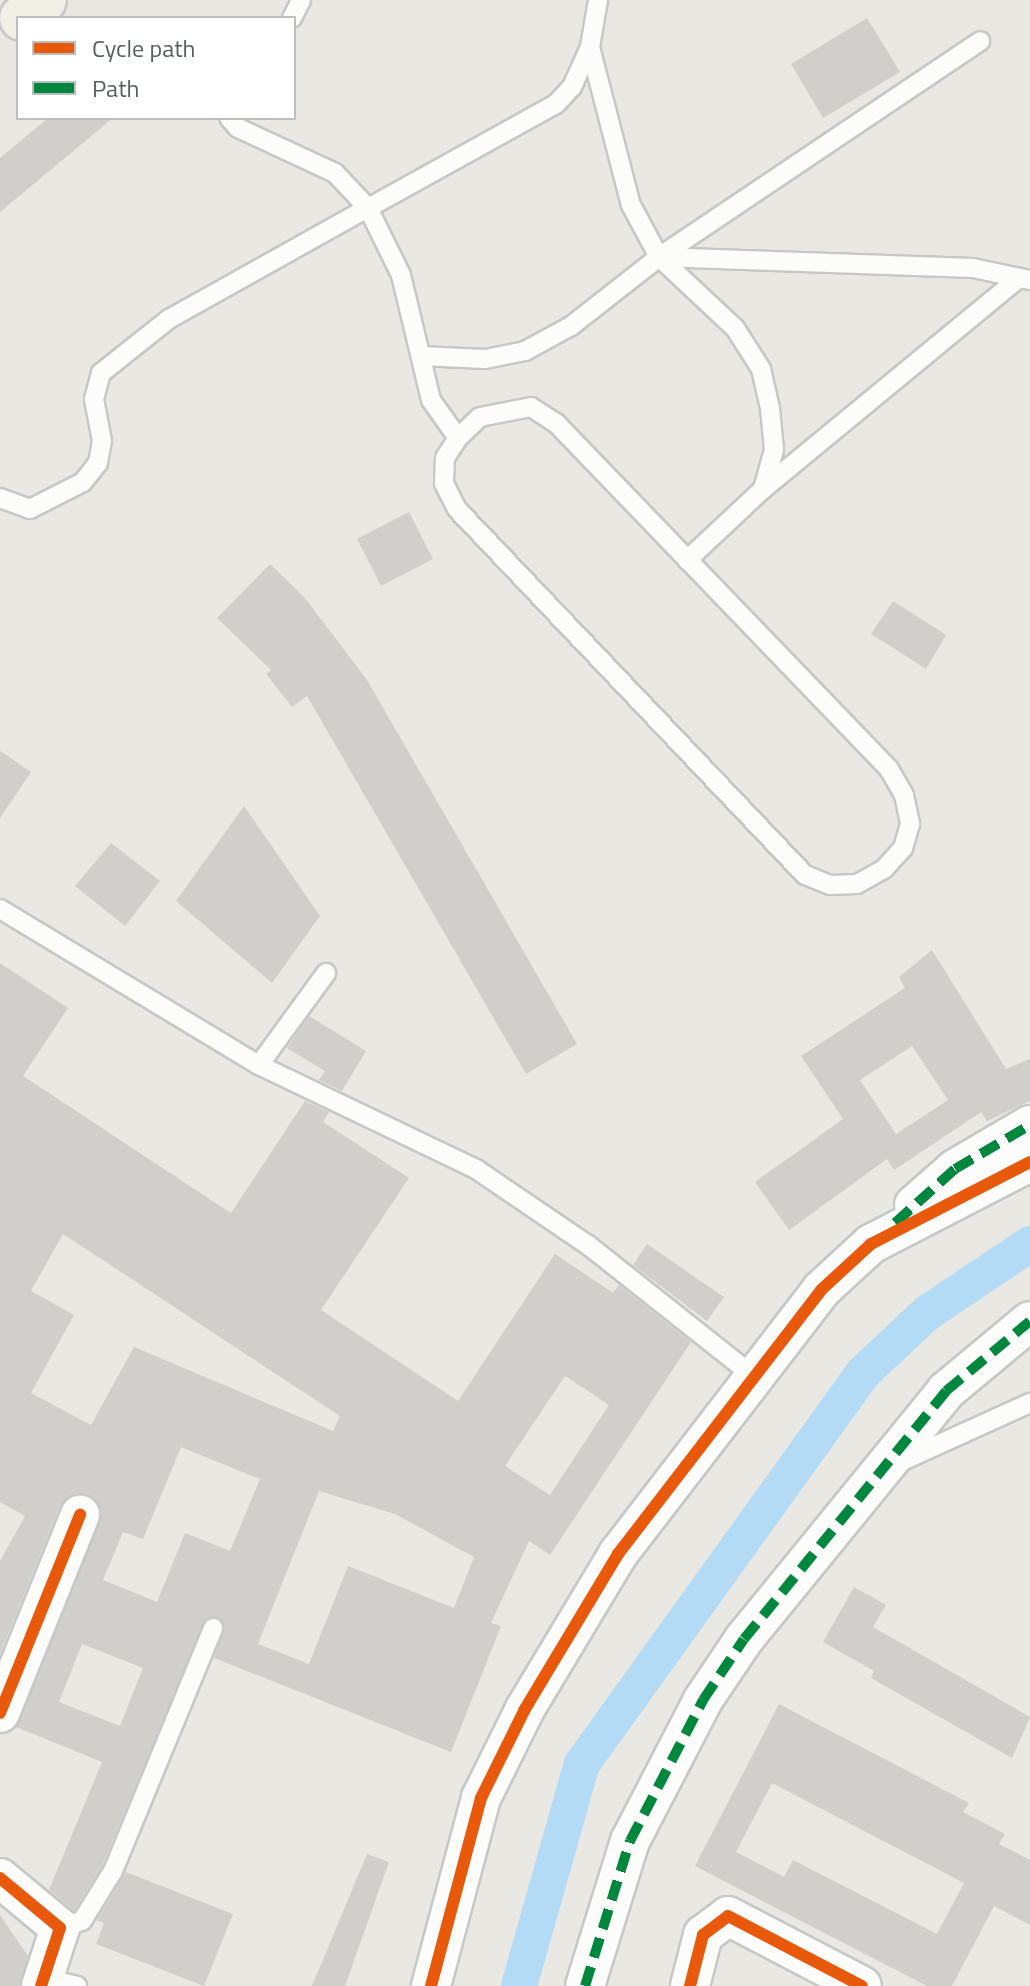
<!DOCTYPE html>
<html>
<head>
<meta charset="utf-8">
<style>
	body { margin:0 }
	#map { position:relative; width:1030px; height:1986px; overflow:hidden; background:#eae8e2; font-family:"Titillium Web",sans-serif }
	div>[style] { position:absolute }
	.canal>* { height:36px; margin:-18px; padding:0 18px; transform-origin:18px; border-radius:18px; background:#b4dbf6 }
	.building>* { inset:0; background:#d0cfcb }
	.roads { filter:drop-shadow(2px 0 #c7c7c7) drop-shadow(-2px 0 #c7c7c7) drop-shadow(0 2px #c7c7c7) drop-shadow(0 -2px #c7c7c7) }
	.service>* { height:18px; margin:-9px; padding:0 9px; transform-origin:9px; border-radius:9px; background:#fcfcfb }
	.minor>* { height:38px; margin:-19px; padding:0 19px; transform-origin:19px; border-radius:19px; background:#fcfcfb }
	.primary>* { height:44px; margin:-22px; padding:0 22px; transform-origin:22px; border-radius:22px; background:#f2f0e5 }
	.quiet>* { height:10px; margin-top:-5px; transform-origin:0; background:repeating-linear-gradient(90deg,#00873e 0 20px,transparent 0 30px) }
	.cycleway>* { height:12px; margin:-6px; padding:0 6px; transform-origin:6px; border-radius:6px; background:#e8590c }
	span { translate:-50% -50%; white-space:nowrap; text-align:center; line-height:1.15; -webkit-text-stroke:6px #fff; paint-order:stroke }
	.legend { position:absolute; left:16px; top:16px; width:280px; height:104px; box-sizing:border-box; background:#fff; border:2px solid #bcbec0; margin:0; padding:10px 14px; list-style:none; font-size:24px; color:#585d62 }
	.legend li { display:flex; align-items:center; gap:16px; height:40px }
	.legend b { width:40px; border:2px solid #bcbec0 }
</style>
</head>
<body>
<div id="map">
	<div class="canal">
		<div style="left:519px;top:1986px;width:231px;rotate:-74.2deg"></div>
		<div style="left:582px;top:1764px;width:481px;rotate:-54.3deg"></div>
		<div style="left:863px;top:1373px;width:88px;rotate:-43.2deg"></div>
		<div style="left:927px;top:1313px;width:124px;rotate:-33.8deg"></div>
	</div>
	<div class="building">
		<div style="clip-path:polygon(867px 18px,900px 72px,823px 118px,791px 64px)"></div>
		<div style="clip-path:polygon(48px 118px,113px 118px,0 212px,0 158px)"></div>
		<div style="clip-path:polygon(409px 512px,433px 559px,381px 586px,357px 539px)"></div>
		<div style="clip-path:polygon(270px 564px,305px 598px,367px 680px,577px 1044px,526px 1074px,307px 696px,292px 707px,266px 674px,271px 670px,217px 618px)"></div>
		<div style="clip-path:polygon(893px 601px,946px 635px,926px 669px,871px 634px)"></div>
		<div style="clip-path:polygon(0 751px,31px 772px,0 818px)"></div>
		<div style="clip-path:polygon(244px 806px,320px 916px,272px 983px,176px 901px)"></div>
		<div style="clip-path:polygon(111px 843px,160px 881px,125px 926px,75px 886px)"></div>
		<div style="clip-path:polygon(evenodd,932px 950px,1006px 1069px,1030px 1059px,1030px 1101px,987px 1121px,981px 1112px,894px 1170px,887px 1159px,789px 1230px,755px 1182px,843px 1119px,801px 1056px,905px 988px,899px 977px,932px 950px,912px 1046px,948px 1100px,896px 1134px,860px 1080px,912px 1046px)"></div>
		<div style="clip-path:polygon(evenodd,0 963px,68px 1008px,23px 1076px,231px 1213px,305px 1101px,329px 1112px,323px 1122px,409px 1178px,321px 1310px,458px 1401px,555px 1254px,613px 1293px,619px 1285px,691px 1342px,550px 1555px,529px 1541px,491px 1623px,501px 1626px,451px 1752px,214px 1658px,225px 1626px,217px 1617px,206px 1618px,102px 1866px,74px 1911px,49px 1890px,102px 1762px,16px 1727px,102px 1513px,87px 1494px,76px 1493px,60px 1506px,0 1654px,0 1561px,25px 1516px,0 1502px,0 963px,63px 1234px,340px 1416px,333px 1431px,134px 1347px,91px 1425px,31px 1393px,74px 1315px,31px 1291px,63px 1234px,0 963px,565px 1376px,609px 1405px,550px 1495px,505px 1466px,565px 1376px,0 963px,181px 1447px,260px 1479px,230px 1551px,185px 1533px,157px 1602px,103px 1580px,123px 1532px,143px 1539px,181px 1447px,0 963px,319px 1491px,395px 1514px,474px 1557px,454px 1608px,348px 1566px,309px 1664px,258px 1644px,319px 1491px,0 963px,82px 1644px,143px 1668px,120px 1726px,59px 1702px,82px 1644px)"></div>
		<div style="clip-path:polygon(309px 1016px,366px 1051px,342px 1091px,319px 1080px,325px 1071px,287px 1048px)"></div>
		<div style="clip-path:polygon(647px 1244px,724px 1297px,707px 1321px,633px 1265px)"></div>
		<div style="clip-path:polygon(854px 1587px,886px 1605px,873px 1627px,1030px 1717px,1012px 1758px,871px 1678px,874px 1671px,823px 1642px)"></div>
		<div style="clip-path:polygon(evenodd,779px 1704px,969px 1803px,963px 1812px,1005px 1834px,999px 1844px,1030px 1860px,1030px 1925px,994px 1906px,952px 1986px,927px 1986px,695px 1866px,779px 1704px,772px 1783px,964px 1883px,937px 1934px,793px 1860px,784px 1877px,736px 1852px,772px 1783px)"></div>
		<div style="clip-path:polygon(367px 1854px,389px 1862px,345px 1986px,312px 1986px)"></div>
		<div style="clip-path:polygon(126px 1872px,233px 1914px,204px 1986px,96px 1944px,104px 1923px,97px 1920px)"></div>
		<div style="clip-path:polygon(0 1915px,28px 1956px,20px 1986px,0 1986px)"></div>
	</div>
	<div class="roads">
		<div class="service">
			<div style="left:292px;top:18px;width:20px;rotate:-63deg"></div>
			<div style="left:590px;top:47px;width:163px;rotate:75.5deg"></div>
			<div style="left:631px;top:205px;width:59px;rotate:61.7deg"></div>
			<div style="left:659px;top:257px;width:104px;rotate:43.1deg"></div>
			<div style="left:735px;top:328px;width:49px;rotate:57.6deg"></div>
			<div style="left:761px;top:369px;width:40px;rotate:77deg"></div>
			<div style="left:770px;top:408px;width:42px;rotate:84.6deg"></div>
			<div style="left:774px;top:450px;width:41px;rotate:105.8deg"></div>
			<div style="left:763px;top:489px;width:104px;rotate:136.9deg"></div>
			<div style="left:659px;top:257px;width:314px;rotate:2deg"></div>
			<div style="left:973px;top:268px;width:58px;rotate:11.9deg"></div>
			<div style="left:421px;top:356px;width:64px;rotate:2.7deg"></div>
			<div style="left:485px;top:359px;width:41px;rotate:-11.3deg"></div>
			<div style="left:525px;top:351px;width:52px;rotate:-28.5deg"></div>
			<div style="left:571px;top:326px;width:112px;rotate:-38.1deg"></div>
			<div style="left:659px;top:257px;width:387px;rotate:-33.9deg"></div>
			<div style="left:531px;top:407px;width:30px;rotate:33deg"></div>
			<div style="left:556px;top:423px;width:480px;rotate:46.1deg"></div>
			<div style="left:889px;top:769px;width:30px;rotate:60deg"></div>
			<div style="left:904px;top:795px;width:30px;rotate:78deg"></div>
			<div style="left:910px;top:824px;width:25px;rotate:106deg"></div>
			<div style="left:903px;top:848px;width:28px;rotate:132deg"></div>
			<div style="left:884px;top:869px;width:31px;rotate:151deg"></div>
			<div style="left:857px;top:884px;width:27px;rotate:178deg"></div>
			<div style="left:830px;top:885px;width:27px;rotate:-158deg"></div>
			<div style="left:805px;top:875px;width:505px;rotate:-133.56deg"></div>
			<div style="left:457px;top:509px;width:29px;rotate:-117deg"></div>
			<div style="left:444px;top:483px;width:25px;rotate:-88deg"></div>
			<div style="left:445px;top:458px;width:24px;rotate:-57deg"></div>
			<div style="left:458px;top:438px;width:30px;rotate:-44deg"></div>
			<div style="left:480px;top:417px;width:52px;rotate:-11.1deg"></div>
			<div style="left:458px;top:438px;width:47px;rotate:-125.4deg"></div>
			<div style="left:431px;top:400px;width:129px;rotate:-103.5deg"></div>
			<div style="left:401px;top:275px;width:75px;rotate:-116.2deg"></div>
			<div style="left:368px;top:208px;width:215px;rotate:-29deg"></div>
			<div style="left:556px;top:104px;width:23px;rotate:-47deg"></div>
			<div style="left:572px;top:87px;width:44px;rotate:-65.8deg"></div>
			<div style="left:590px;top:47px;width:48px;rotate:-80.3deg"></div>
			<div style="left:763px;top:489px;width:332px;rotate:-39.5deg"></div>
			<div style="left:0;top:498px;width:32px;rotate:20deg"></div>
			<div style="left:30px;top:509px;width:59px;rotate:-27deg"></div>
			<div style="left:83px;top:482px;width:24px;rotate:-52deg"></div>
			<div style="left:98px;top:463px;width:22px;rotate:-80deg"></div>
			<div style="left:102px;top:441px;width:43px;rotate:-100.8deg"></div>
			<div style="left:94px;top:399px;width:27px;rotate:-75deg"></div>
			<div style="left:101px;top:373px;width:87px;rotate:-38.5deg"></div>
			<div style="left:169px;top:319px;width:228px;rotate:-29.2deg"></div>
			<div style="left:368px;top:208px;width:48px;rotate:-133.3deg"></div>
			<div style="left:335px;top:173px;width:107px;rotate:-155.1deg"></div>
			<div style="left:238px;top:128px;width:13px;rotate:-132deg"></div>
			<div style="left:0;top:909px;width:302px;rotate:31.1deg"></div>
			<div style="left:259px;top:1065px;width:241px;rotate:25.6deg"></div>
			<div style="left:476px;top:1169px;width:135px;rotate:34.2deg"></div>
			<div style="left:588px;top:1245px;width:208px;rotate:38.4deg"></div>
			<div style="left:259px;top:1065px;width:114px;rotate:-53.9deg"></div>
			<div style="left:902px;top:1461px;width:141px;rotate:-24.4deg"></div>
			<div style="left:60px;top:1928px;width:23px;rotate:-18deg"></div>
			<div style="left:82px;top:1921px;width:59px;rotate:-58.2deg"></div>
			<div style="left:113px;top:1871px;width:263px;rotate:-67.6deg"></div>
			<div style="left:43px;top:1978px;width:35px;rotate:13deg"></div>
		</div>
		<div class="minor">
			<div style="left:914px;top:1205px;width:55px;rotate:-41.3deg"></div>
			<div style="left:955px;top:1169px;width:87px;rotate:-30.4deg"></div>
			<div style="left:0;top:1713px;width:214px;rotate:-68deg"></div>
			<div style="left:0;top:1878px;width:78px;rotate:39.8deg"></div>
			<div style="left:60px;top:1928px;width:61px;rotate:108.1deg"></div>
			<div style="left:431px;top:1986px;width:195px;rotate:-75.1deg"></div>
			<div style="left:481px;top:1798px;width:99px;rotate:-63.7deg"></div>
			<div style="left:525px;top:1709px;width:181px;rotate:-59deg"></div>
			<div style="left:618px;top:1554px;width:333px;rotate:-52.4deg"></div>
			<div style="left:821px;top:1290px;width:68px;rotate:-42.6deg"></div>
			<div style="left:871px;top:1244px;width:179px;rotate:-27.3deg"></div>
			<div style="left:585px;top:1986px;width:152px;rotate:-72.8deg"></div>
			<div style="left:630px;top:1841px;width:159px;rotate:-62.6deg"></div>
			<div style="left:703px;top:1700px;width:73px;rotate:-56.1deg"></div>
			<div style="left:744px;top:1639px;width:320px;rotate:-50.8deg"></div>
			<div style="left:946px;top:1391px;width:109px;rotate:-39.8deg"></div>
			<div style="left:690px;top:1986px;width:53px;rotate:-75.7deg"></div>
			<div style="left:703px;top:1935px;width:31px;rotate:-37deg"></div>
			<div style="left:728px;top:1916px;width:151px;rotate:27.6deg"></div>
		</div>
		<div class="primary">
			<div style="left:22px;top:18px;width:28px;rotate:-39deg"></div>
		</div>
	</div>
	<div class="quiet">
		<div style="left:895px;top:1223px;width:81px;rotate:-42deg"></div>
		<div style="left:955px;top:1169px;width:87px;rotate:-30.4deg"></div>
		<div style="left:585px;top:1986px;width:152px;rotate:-72.8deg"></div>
		<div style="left:630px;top:1841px;width:159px;rotate:-62.6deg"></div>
		<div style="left:703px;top:1700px;width:73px;rotate:-56.1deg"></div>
		<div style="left:744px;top:1639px;width:320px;rotate:-50.8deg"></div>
		<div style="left:946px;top:1391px;width:109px;rotate:-39.8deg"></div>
	</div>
	<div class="cycleway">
		<div style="left:0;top:1713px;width:214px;rotate:-68deg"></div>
		<div style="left:0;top:1878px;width:78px;rotate:39.8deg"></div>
		<div style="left:60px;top:1928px;width:61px;rotate:108.1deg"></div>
		<div style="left:431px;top:1986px;width:195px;rotate:-75.1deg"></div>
		<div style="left:481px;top:1798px;width:99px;rotate:-63.7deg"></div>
		<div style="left:525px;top:1709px;width:181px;rotate:-59deg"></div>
		<div style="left:618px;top:1554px;width:333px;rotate:-52.4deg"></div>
		<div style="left:821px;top:1290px;width:68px;rotate:-42.6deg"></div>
		<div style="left:871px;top:1244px;width:179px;rotate:-27.3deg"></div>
		<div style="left:690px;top:1986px;width:53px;rotate:-75.7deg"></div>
		<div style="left:703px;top:1935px;width:31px;rotate:-37deg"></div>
		<div style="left:728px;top:1916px;width:151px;rotate:27.6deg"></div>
	</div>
	<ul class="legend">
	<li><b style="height:10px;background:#e8590c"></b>Cycle path</li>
	<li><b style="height:10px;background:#00873e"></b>Path</li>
	</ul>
</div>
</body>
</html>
